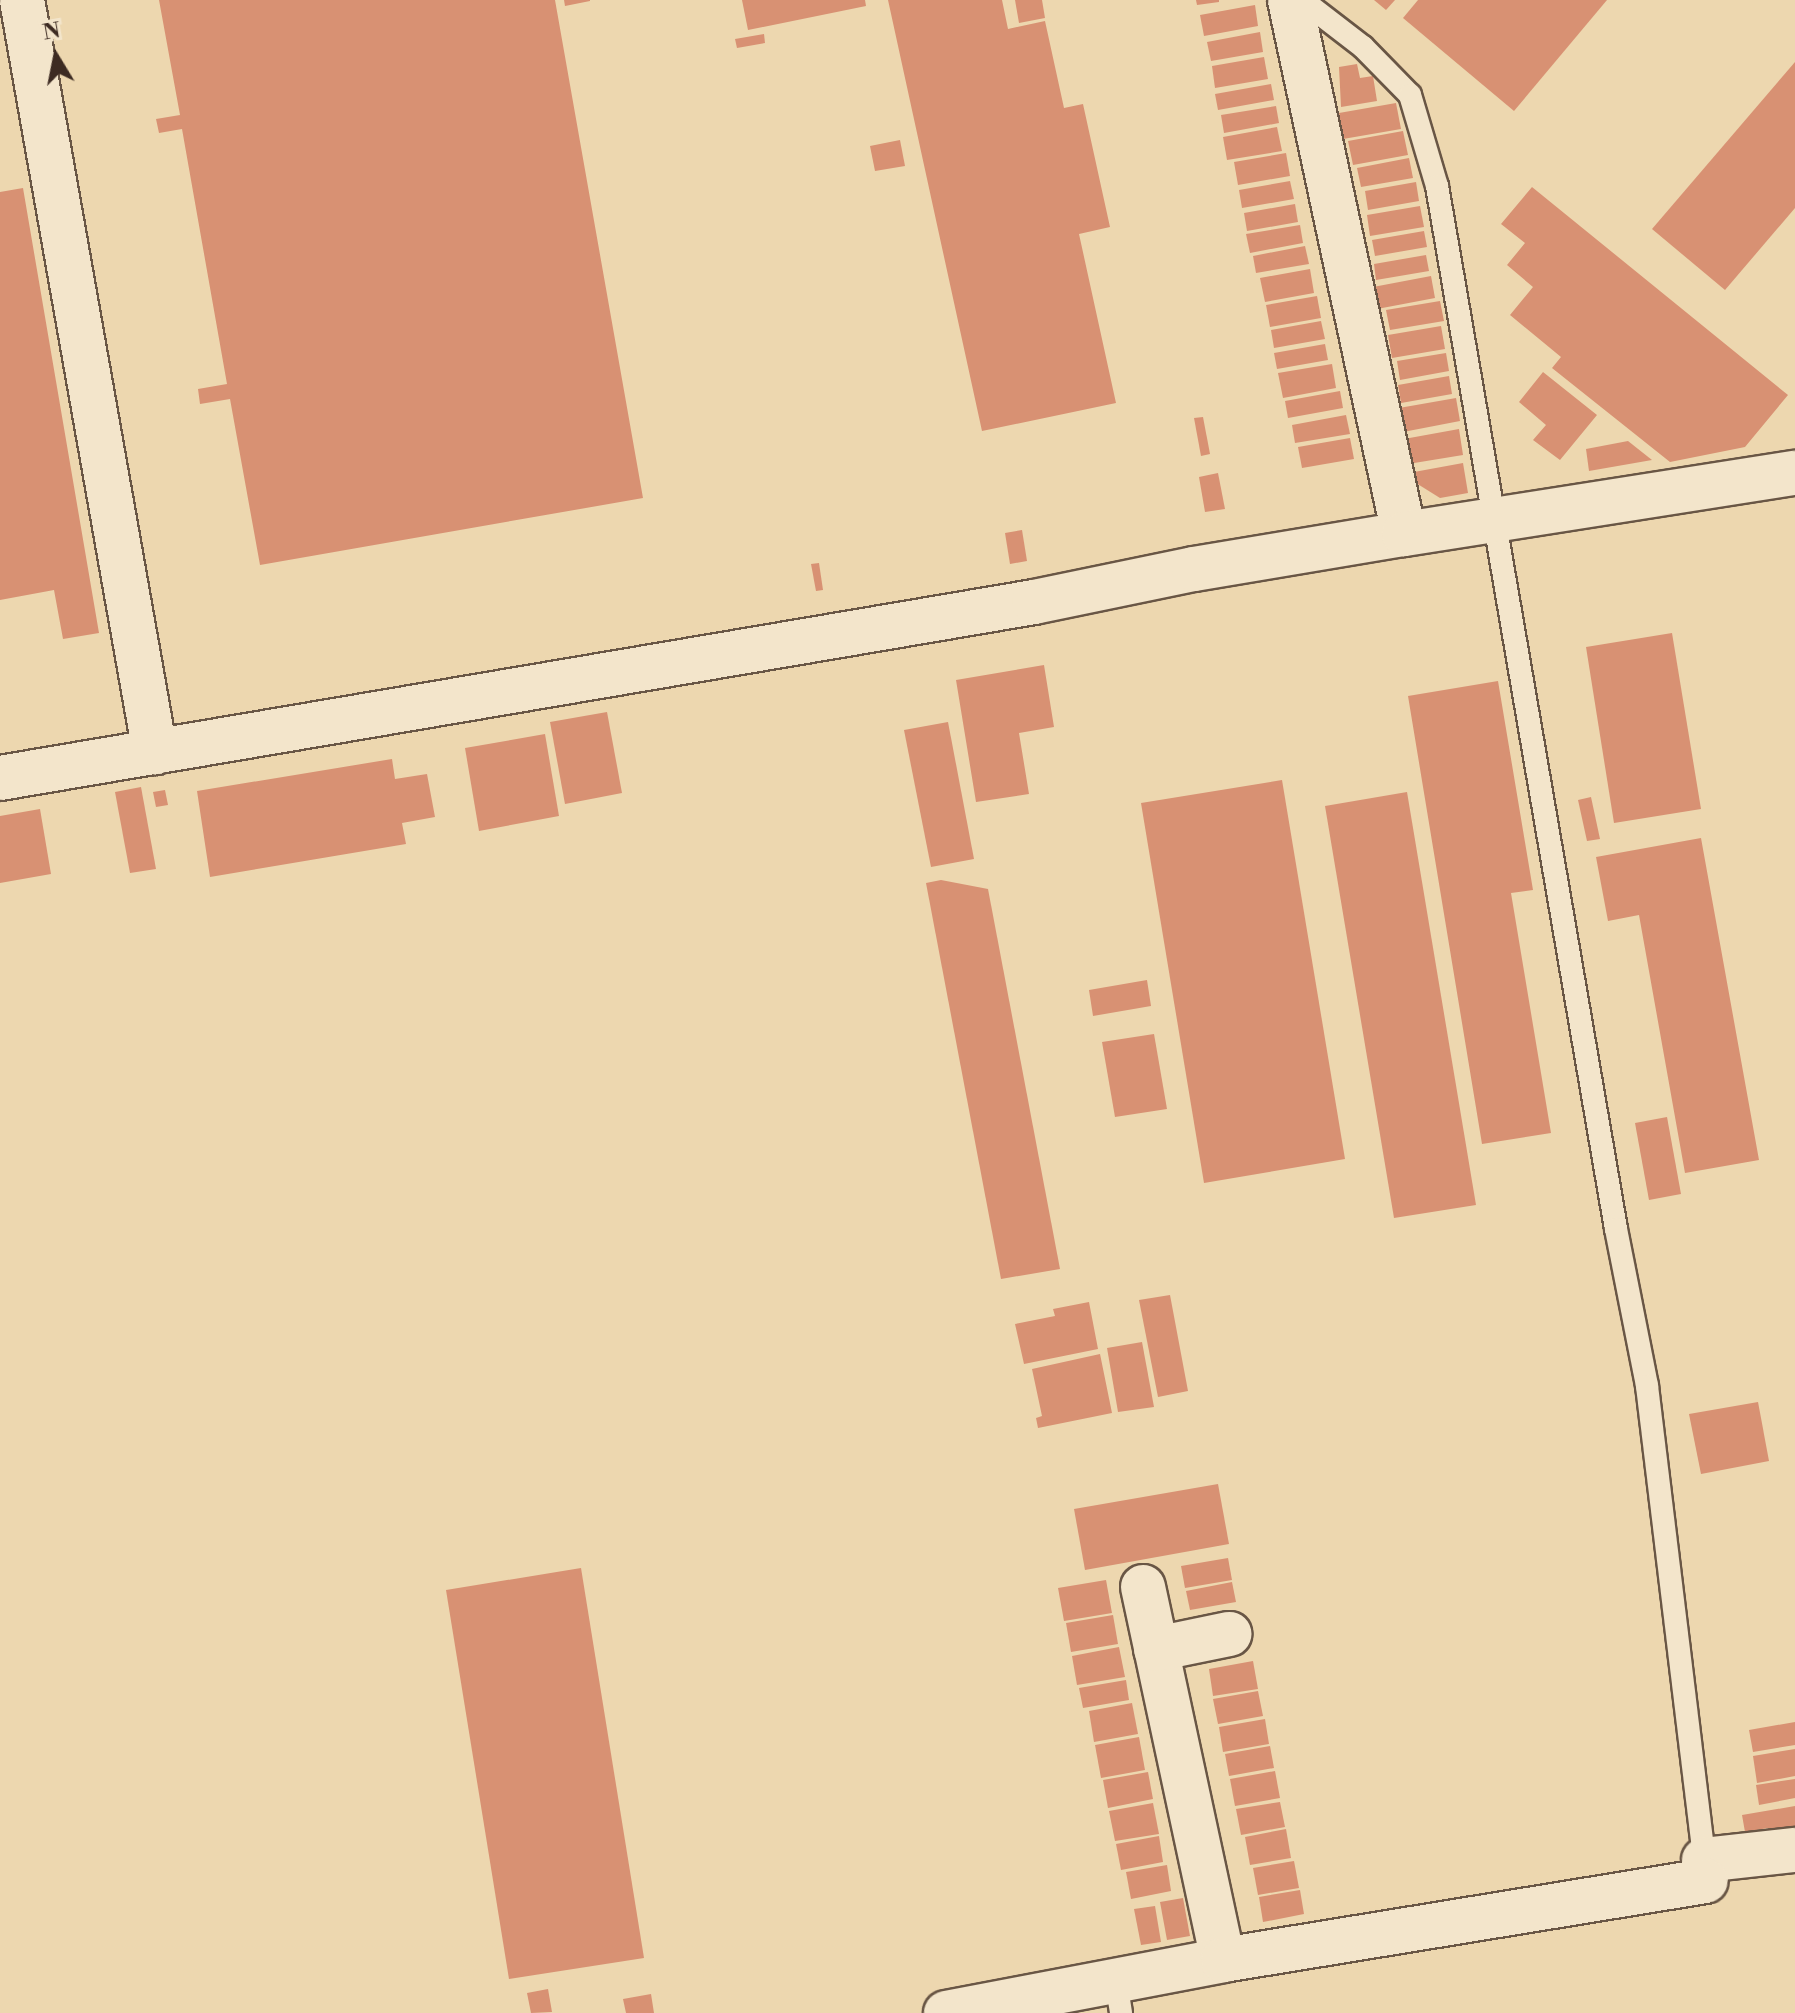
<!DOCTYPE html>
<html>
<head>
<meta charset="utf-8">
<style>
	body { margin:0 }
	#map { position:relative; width:1795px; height:2013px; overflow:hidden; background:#edd7af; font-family:"Libre Bodoni",serif }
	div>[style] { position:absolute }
	.building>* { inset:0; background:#d89173 }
	.roads { filter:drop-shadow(2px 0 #695645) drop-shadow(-2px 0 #695645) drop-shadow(0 2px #695645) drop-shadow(0 -2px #695645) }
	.lane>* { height:22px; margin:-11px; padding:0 11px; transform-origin:11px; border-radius:11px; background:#f3e5cb }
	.street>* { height:44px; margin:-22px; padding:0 22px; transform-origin:22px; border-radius:22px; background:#f3e5cb }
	span { translate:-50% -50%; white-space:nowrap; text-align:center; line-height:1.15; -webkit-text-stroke:8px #f3e5cb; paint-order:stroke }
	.north { position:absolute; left:16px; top:16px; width:80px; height:80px; -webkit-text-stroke:6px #f3e5cb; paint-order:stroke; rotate:350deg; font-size:22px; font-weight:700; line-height:32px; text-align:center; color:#3d2b22 }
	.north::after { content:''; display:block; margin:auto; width:28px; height:36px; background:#3d2b22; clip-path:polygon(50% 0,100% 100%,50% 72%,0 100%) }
</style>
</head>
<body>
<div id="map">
	<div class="building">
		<div style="clip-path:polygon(159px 0,555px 0,643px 498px,260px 565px,230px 399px,200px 404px,198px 389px,227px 384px,182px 129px,159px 133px,156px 119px,180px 115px)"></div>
		<div style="clip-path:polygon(564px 0,590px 0,590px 1px,565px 6px)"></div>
		<div style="clip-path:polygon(742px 0,865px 0,866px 6px,748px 30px)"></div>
		<div style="clip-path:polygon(888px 0,1002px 0,1008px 29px,1045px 21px,1064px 108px,1083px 104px,1110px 227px,1079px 234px,1116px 403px,982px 431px)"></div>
		<div style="clip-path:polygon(1015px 0,1042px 0,1045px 18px,1019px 23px)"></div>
		<div style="clip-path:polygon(1196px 0,1219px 0,1219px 2px,1197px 5px)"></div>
		<div style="clip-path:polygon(1374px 0,1395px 0,1386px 10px)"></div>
		<div style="clip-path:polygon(1418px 0,1607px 0,1514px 111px,1403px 18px)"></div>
		<div style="clip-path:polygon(1255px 5px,1258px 26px,1204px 36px,1200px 15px)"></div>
		<div style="clip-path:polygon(1260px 32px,1263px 52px,1211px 61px,1207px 42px)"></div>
		<div style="clip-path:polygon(764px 34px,765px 43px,737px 48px,735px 39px)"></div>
		<div style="clip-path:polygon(1264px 57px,1268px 79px,1215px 88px,1212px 66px)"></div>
		<div style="clip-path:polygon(1795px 62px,1795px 208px,1725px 290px,1652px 229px)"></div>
		<div style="clip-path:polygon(1357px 64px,1360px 78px,1373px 76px,1377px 101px,1341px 107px,1339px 67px)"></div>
		<div style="clip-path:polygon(1271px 84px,1274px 100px,1218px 110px,1215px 94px)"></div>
		<div style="clip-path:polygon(1396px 103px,1401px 129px,1343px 139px,1339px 113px)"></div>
		<div style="clip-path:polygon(1276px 106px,1279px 123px,1224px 133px,1221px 115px)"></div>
		<div style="clip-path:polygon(1277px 127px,1282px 151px,1227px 160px,1223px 137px)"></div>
		<div style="clip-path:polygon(1403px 131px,1408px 155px,1353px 165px,1348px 141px)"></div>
		<div style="clip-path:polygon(900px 140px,905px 166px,875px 171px,870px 146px)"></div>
		<div style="clip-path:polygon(1286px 153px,1290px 176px,1238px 185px,1234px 162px)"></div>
		<div style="clip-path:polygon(1409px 158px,1413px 178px,1361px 187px,1357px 168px)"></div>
		<div style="clip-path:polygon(1290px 181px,1294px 199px,1242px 208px,1239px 190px)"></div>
		<div style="clip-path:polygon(1416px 182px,1419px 201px,1368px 210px,1365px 191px)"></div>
		<div style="clip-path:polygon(1532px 187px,1788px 395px,1745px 447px,1670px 462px,1552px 368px,1561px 357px,1510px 315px,1533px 287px,1507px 265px,1525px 243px,1501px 224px)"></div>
		<div style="clip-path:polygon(23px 188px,99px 633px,63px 639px,54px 590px,0 600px,0 192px)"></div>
		<div style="clip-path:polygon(1295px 204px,1298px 222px,1247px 231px,1244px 213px)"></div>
		<div style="clip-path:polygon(1420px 206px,1424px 227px,1370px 236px,1367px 215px)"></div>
		<div style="clip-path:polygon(1300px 225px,1303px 243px,1250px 253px,1246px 234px)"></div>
		<div style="clip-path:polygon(1424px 231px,1427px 247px,1375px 256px,1372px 240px)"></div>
		<div style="clip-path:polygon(1305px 246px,1309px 264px,1256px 273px,1253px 256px)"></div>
		<div style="clip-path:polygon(1426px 255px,1429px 271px,1376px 280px,1374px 264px)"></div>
		<div style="clip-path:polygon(1310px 269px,1314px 293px,1265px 302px,1260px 278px)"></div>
		<div style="clip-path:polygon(1431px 276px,1435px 298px,1377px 309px,1373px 287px)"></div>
		<div style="clip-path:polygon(1317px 296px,1321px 318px,1270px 327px,1266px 305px)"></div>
		<div style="clip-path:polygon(1440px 301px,1444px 321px,1390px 330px,1386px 310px)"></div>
		<div style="clip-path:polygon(1321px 321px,1325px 339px,1274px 348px,1271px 330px)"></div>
		<div style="clip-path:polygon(1441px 326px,1445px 349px,1392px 358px,1388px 335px)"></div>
		<div style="clip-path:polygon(1325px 344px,1328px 360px,1277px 369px,1274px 353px)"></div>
		<div style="clip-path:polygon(1446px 353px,1449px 371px,1400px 380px,1397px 361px)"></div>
		<div style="clip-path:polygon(1332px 364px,1336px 388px,1283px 398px,1278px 373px)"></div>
		<div style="clip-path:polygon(1543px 372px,1597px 415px,1560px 460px,1533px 440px,1546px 425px,1519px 402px)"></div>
		<div style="clip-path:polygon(1449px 376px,1452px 394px,1401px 403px,1398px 385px)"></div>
		<div style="clip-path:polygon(1340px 391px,1343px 408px,1288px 418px,1285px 401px)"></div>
		<div style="clip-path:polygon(1456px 398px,1460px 421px,1403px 432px,1399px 408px)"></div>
		<div style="clip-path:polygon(1346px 415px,1350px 434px,1295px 443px,1292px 425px)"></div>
		<div style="clip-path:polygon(1203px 417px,1210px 454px,1201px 456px,1194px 418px)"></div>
		<div style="clip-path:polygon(1459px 429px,1463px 455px,1408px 464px,1404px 439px)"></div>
		<div style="clip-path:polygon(1350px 438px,1354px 459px,1302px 468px,1298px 447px)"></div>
		<div style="clip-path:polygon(1628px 441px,1652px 460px,1589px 471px,1586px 449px)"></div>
		<div style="clip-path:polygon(1463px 463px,1468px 493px,1440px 498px,1416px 483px,1414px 472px)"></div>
		<div style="clip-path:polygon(1218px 473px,1225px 509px,1205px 512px,1199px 477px)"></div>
		<div style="clip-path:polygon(1022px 530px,1027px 561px,1010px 564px,1005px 533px)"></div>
		<div style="clip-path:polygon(819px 563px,823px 590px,816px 591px,811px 564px)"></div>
		<div style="clip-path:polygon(1672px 633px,1701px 809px,1614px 823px,1586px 647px)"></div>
		<div style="clip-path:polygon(1044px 665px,1054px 727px,1019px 733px,1029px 794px,976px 802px,956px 680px)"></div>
		<div style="clip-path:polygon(1498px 681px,1533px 890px,1511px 893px,1551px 1133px,1482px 1144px,1408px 696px)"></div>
		<div style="clip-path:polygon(607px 712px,622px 793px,565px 804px,550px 722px)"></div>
		<div style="clip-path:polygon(948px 722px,974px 859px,931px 867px,904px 730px)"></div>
		<div style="clip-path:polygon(545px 734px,559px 816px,479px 831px,465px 748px)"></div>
		<div style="clip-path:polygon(392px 759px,395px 779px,427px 774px,435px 817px,402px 823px,406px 844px,210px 877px,197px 791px)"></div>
		<div style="clip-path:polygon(1282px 780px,1345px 1159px,1204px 1183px,1141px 803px)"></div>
		<div style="clip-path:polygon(141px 787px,156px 869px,130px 873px,115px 792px)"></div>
		<div style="clip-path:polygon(165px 790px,168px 805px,156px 807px,153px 792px)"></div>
		<div style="clip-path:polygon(1407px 792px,1476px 1205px,1394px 1218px,1325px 806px)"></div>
		<div style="clip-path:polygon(1591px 797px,1600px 839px,1587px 841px,1578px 800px)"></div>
		<div style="clip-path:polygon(40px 809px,51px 874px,0 883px,0 816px)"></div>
		<div style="clip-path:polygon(1701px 838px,1759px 1160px,1685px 1173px,1639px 915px,1608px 921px,1596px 857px)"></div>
		<div style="clip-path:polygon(941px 880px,988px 889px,1060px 1269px,1001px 1279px,926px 883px)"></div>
		<div style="clip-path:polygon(1147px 980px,1151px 1006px,1093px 1016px,1089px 990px)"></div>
		<div style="clip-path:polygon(1154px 1034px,1167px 1109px,1115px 1117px,1102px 1042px)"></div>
		<div style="clip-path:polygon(1667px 1117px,1681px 1194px,1649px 1200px,1635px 1123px)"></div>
		<div style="clip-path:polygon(1170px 1295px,1188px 1391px,1158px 1397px,1139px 1300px)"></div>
		<div style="clip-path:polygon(1089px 1302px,1098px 1349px,1024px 1364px,1015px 1324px,1055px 1316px,1053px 1309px)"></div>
		<div style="clip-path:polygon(1142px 1342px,1154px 1407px,1118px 1412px,1107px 1348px)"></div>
		<div style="clip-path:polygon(1100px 1354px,1112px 1413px,1038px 1428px,1036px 1418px,1042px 1416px,1032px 1369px)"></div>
		<div style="clip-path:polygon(1758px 1402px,1769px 1461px,1701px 1474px,1689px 1414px)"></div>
		<div style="clip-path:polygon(1218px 1484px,1229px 1544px,1085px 1570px,1074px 1509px)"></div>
		<div style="clip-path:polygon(1228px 1558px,1232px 1580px,1185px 1588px,1181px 1566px)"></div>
		<div style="clip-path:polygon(581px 1568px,644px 1958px,509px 1979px,446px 1590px)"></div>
		<div style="clip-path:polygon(1106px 1580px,1112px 1613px,1064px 1621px,1058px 1588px)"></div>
		<div style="clip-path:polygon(1232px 1582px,1236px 1602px,1190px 1610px,1186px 1591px)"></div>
		<div style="clip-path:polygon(1113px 1615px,1118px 1644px,1071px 1652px,1066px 1623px)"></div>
		<div style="clip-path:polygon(1119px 1647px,1125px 1677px,1077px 1685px,1072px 1656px)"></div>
		<div style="clip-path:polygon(1253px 1661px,1258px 1689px,1213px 1696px,1209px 1669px)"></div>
		<div style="clip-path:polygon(1126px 1680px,1129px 1700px,1083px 1708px,1079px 1688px)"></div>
		<div style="clip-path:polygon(1258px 1691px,1263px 1716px,1218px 1724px,1213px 1699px)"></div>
		<div style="clip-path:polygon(1132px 1703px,1138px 1734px,1094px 1742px,1089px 1711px)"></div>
		<div style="clip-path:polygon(1265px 1719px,1269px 1744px,1223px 1752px,1219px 1727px)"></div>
		<div style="clip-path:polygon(1795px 1722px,1795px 1745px,1753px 1752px,1749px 1730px)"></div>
		<div style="clip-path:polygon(1139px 1737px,1145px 1770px,1101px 1778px,1095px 1745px)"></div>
		<div style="clip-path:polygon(1270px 1746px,1274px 1768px,1229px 1776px,1225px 1754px)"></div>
		<div style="clip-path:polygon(1795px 1749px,1795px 1776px,1757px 1783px,1753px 1756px)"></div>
		<div style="clip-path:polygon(1275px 1771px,1280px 1798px,1235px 1806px,1230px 1779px)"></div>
		<div style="clip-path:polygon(1148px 1772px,1153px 1799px,1108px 1808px,1103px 1780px)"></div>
		<div style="clip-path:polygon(1795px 1779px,1795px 1798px,1759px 1805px,1756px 1785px)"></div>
		<div style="clip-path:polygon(1280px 1802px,1285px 1827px,1241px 1835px,1236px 1809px)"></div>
		<div style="clip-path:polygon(1153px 1803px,1159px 1834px,1115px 1841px,1109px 1811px)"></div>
		<div style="clip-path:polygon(1795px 1806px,1795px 1830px,1769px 1835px,1768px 1828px,1745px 1832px,1742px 1815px)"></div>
		<div style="clip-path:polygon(1286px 1829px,1291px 1858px,1250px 1865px,1245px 1837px)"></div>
		<div style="clip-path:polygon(1159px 1836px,1163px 1862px,1121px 1870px,1116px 1844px)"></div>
		<div style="clip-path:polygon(1294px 1861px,1299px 1888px,1258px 1895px,1253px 1868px)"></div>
		<div style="clip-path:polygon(1167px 1865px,1171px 1891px,1131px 1899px,1126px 1872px)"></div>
		<div style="clip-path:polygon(1300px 1890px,1304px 1914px,1263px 1922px,1259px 1897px)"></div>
		<div style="clip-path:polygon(1183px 1898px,1190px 1936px,1167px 1940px,1160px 1902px)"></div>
		<div style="clip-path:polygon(1155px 1906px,1161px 1942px,1141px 1945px,1134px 1909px)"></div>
		<div style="clip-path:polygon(548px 1989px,552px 2012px,531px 2013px,527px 1993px)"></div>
		<div style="clip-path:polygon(651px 1994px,654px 2013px,626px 2013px,623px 1999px)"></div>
	</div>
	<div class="roads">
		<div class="lane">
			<div style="left:1302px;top:0;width:77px;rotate:37.6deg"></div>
			<div style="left:1363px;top:47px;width:67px;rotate:45.6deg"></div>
			<div style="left:1410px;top:95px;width:95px;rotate:73.5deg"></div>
			<div style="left:1437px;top:186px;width:1058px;rotate:80.26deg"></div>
			<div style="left:1616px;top:1229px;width:160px;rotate:78.8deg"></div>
			<div style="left:1647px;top:1386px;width:485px;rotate:83.1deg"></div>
			<div style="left:1116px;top:1981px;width:32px;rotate:81deg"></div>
		</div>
		<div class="street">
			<div style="left:22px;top:0;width:764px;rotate:79.97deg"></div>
			<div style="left:1290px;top:0;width:546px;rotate:77.95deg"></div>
			<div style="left:0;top:778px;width:1049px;rotate:-9.66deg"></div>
			<div style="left:1034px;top:602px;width:163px;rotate:-11.7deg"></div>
			<div style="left:1194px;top:569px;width:213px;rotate:-9.5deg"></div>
			<div style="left:1404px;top:534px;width:396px;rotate:-8.9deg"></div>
			<div style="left:1143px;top:1587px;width:381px;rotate:77.9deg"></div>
			<div style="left:1156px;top:1649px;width:75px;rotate:-11.6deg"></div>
			<div style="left:1704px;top:1860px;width:92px;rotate:-6.3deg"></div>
			<div style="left:946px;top:2013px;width:282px;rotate:-10.8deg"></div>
			<div style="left:1223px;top:1960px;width:489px;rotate:-9.3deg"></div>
		</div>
	</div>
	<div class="north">N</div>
</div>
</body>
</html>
